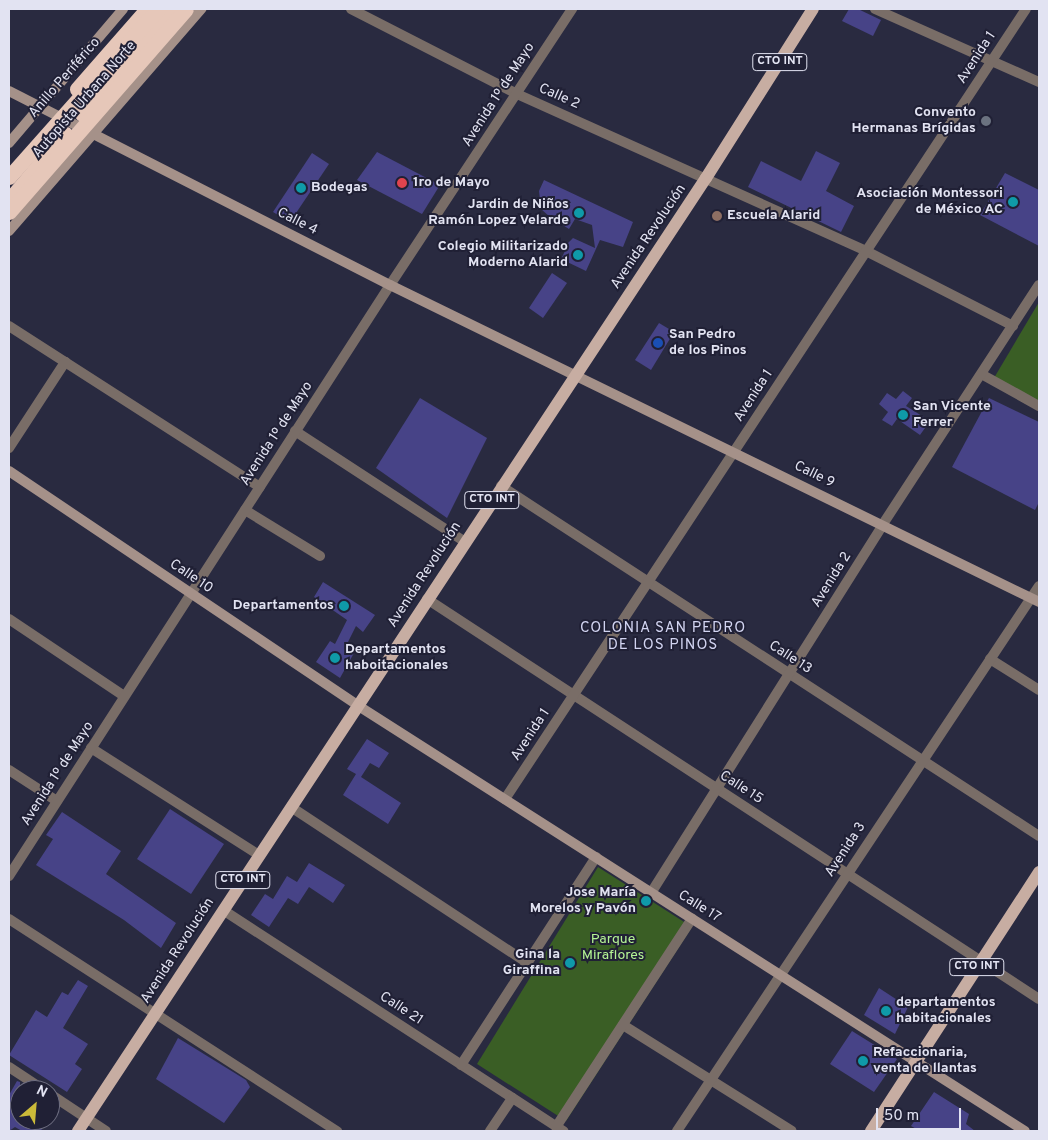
<!DOCTYPE html>
<html>
<head>
<meta charset="utf-8">
<style>
	body { margin:0 }
	#map { position:relative; width:1048px; height:1140px; overflow:hidden; background:#292a40; font-family:Overpass,sans-serif }
	div>[style] { position:absolute }
	.green>* { inset:0; background:#3a5e25 }
	.building>* { inset:0; background:#474387 }
	.street>* { height:10px; margin:-5px; padding:0 5px; transform-origin:5px; border-radius:5px; background:#796d67 }
	.secondary>* { height:10px; margin:-5px; padding:0 5px; transform-origin:5px; border-radius:5px; background:#a59189 }
	.primary>* { height:12px; margin:-6px; padding:0 6px; transform-origin:6px; border-radius:6px; background:#c7ada2 }
	.highway>* { height:15px; margin:-7.5px; padding:0 7.5px; transform-origin:7.5px; border-radius:7.5px; background:#e6c7b9 }
	.highway-bridge>* { height:15px; margin:-7.5px; padding:0 7.5px; transform-origin:7.5px; border-radius:7.5px; background:#e6c7b9 }
	.dots>* { width:14px; height:14px; translate:-50% -50%; box-sizing:border-box; border:2px solid #202035; border-radius:50% }
	span { translate:-50% -50%; white-space:nowrap; text-align:center; line-height:1.15; -webkit-text-stroke:4px #202035; paint-order:stroke }
	.shield-label span { padding:1px 4px; background:#202035; border:1px solid; border-radius:4px; -webkit-text-stroke-width:0 }
	.shield-label { font-size:12px; color:#e2e3f2; font-weight:700 }
	.street-label { font-size:14px; color:#e2e3f2 }
	.poi-label { font-size:14px; color:#e2e3f2; font-weight:700 }
	.right { translate:-100% -50%; text-align:right }
	.left { translate:0 -50%; text-align:left }
	.park-label { font-size:14px; color:#b4f394 }
	.neighbourhood-label { font-size:15px; color:#d2d4f1; letter-spacing:1px }
	.frame { position:absolute; inset:0; border:10px solid #e2e3f2; pointer-events:none }
	.north { position:absolute; left:10px; top:1080px; width:50px; height:50px; box-sizing:border-box; background:#202035; border:1px solid #6e6e81; border-radius:50%; rotate:27deg; font-size:14px; font-weight:700; line-height:20px; text-align:center; color:#e2e3f2 }
	.north::after { content:''; display:block; margin:auto; width:18px; height:22px; background:#cbba39; clip-path:polygon(50% 0,100% 100%,50% 72%,0 100%) }
	.scale { position:absolute; left:876px; top:1108px; width:85px; height:22px; box-sizing:border-box; border:2px solid #e2e3f2; border-top:0; padding-left:6px; font-size:15px; line-height:18px; white-space:nowrap; color:#e2e3f2; -webkit-text-stroke:4px #202035; paint-order:stroke }
</style>
</head>
<body>
<div id="map">
	<div class="green">
		<div style="clip-path:polygon(1039px 302px,1039px 402px,994px 378px)"></div>
		<div style="clip-path:polygon(598px 867px,692px 927px,566px 1121px,477px 1064px)"></div>
	</div>
	<div class="building">
		<div style="clip-path:polygon(849px 9px,858px 9px,881px 20px,873px 36px,842px 21px)"></div>
		<div style="clip-path:polygon(816px 151px,840px 163px,826px 191px,854px 206px,841px 232px,748px 187px,761px 161px,801px 181px)"></div>
		<div style="clip-path:polygon(377px 152px,440px 185px,422px 214px,357px 180px)"></div>
		<div style="clip-path:polygon(312px 153px,329px 164px,290px 222px,273px 212px)"></div>
		<div style="clip-path:polygon(1005px 173px,1039px 190px,1039px 246px,980px 215px)"></div>
		<div style="clip-path:polygon(544px 180px,633px 222px,623px 247px,600px 240px,586px 271px,561px 259px,565px 251px,562px 249px,573px 238px,595px 248px,592px 225px,575px 219px,569px 229px,550px 217px,541px 209px,539px 191px)"></div>
		<div style="clip-path:polygon(552px 273px,567px 283px,543px 318px,529px 308px)"></div>
		<div style="clip-path:polygon(659px 323px,674px 332px,651px 370px,635px 360px)"></div>
		<div style="clip-path:polygon(903px 391px,912px 398px,906px 406px,930px 421px,920px 435px,897px 419px,892px 426px,882px 420px,888px 412px,879px 404px,887px 393px,896px 399px)"></div>
		<div style="clip-path:polygon(420px 398px,487px 438px,447px 518px,376px 468px)"></div>
		<div style="clip-path:polygon(989px 398px,1039px 422px,1039px 502px,1035px 510px,952px 467px)"></div>
		<div style="clip-path:polygon(323px 582px,375px 615px,363px 632px,356px 626px,347px 644px,354px 653px,340px 678px,316px 662px,330px 641px,335px 644px,347px 620px,314px 597px)"></div>
		<div style="clip-path:polygon(367px 739px,389px 753px,379px 768px,370px 763px,361px 777px,401px 803px,388px 824px,343px 795px,356px 774px,347px 769px)"></div>
		<div style="clip-path:polygon(170px 809px,224px 844px,191px 894px,137px 859px)"></div>
		<div style="clip-path:polygon(62px 812px,121px 851px,106px 874px,176px 923px,161px 948px,124px 920px,36px 865px,53px 839px,46px 835px)"></div>
		<div style="clip-path:polygon(309px 863px,345px 885px,333px 903px,309px 887px,298px 904px,288px 898px,269px 927px,251px 915px,265px 894px,273px 899px,287px 876px,297px 882px)"></div>
		<div style="clip-path:polygon(78px 980px,88px 986px,63px 1028px,88px 1044px,75px 1064px,82px 1069px,67px 1092px,9px 1055px,36px 1010px,47px 1017px,62px 992px,68px 995px)"></div>
		<div style="clip-path:polygon(879px 988px,908px 1007px,895px 1034px,864px 1015px)"></div>
		<div style="clip-path:polygon(852px 1031px,897px 1059px,874px 1092px,830px 1064px)"></div>
		<div style="clip-path:polygon(178px 1038px,246px 1080px,250px 1087px,224px 1123px,156px 1079px)"></div>
		<div style="clip-path:polygon(17px 1081px,20px 1082px,20px 1120px,27px 1120px,44px 1131px,22px 1131px,15px 1127px,9px 1131px,9px 1095px)"></div>
		<div style="clip-path:polygon(934px 1092px,969px 1114px,966px 1124px,975px 1131px,920px 1131px,911px 1126px)"></div>
	</div>
	<div class="street">
		<div style="left:351px;top:9px;width:186px;rotate:27.1deg"></div>
		<div style="left:517px;top:94px;width:383px;rotate:24.2deg"></div>
		<div style="left:866px;top:251px;width:165px;rotate:27deg"></div>
		<div style="left:875px;top:9px;width:180px;rotate:24deg"></div>
		<div style="left:9px;top:326px;width:298px;rotate:32.7deg"></div>
		<div style="left:983px;top:375px;width:64px;rotate:29deg"></div>
		<div style="left:295px;top:431px;width:203px;rotate:33.1deg"></div>
		<div style="left:9px;top:448px;width:103px;rotate:-56.9deg"></div>
		<div style="left:501px;top:486px;width:642px;rotate:33.05deg"></div>
		<div style="left:245px;top:510px;width:88px;rotate:31.5deg"></div>
		<div style="left:427px;top:599px;width:731px;rotate:33.17deg"></div>
		<div style="left:9px;top:619px;width:138px;rotate:33.8deg"></div>
		<div style="left:990px;top:659px;width:58px;rotate:32.3deg"></div>
		<div style="left:91px;top:748px;width:199px;rotate:32.5deg"></div>
		<div style="left:9px;top:770px;width:57px;rotate:32.9deg"></div>
		<div style="left:505px;top:799px;width:946px;rotate:-56.6deg"></div>
		<div style="left:291px;top:807px;width:284px;rotate:33.4deg"></div>
		<div style="left:9px;top:876px;width:703px;rotate:-57.19deg"></div>
		<div style="left:390px;top:285px;width:331px;rotate:-56.6deg"></div>
		<div style="left:651px;top:893px;width:436px;rotate:-57.8deg"></div>
		<div style="left:883px;top:524px;width:285px;rotate:-56.9deg"></div>
		<div style="left:223px;top:910px;width:406px;rotate:33deg"></div>
		<div style="left:9px;top:919px;width:391px;rotate:32.9deg"></div>
		<div style="left:623px;top:1025px;width:199px;rotate:32.1deg"></div>
		<div style="left:461px;top:1065px;width:248px;rotate:-57deg"></div>
		<div style="left:9px;top:1067px;width:42px;rotate:33.3deg"></div>
		<div style="left:50px;top:1094px;width:67px;rotate:33.5deg"></div>
		<div style="left:556px;top:1127px;width:249px;rotate:-56.9deg"></div>
		<div style="left:490px;top:1131px;width:40px;rotate:-56deg"></div>
		<div style="left:677px;top:1131px;width:654px;rotate:-56.41deg"></div>
	</div>
	<div class="secondary">
		<div style="left:9px;top:91px;width:428px;rotate:27deg"></div>
		<div style="left:390px;top:285px;width:722px;rotate:26.03deg"></div>
		<div style="left:9px;top:143px;width:176px;rotate:-49.6deg"></div>
		<div style="left:9px;top:231px;width:294px;rotate:-49.1deg"></div>
		<div style="left:9px;top:471px;width:419px;rotate:33.9deg"></div>
		<div style="left:357px;top:705px;width:792px;rotate:32.53deg"></div>
	</div>
	<div class="primary">
		<div style="left:78px;top:1131px;width:1141px;rotate:-56.62deg"></div>
		<div style="left:706px;top:178px;width:200px;rotate:-57.7deg"></div>
		<div style="left:871px;top:1131px;width:309px;rotate:-57deg"></div>
	</div>
	<div class="highway">
		<div style="left:77px;top:89px;width:106px;rotate:-48.8deg"></div>
		<div style="left:82px;top:114px;width:139px;rotate:-49.1deg"></div>
		<div style="left:9px;top:200px;width:87px;rotate:-49.7deg"></div>
	</div>
	<div class="highway-bridge">
		<div style="left:9px;top:177px;width:225px;rotate:-48.4deg"></div>
		<div style="left:9px;top:212px;width:269px;rotate:-48.9deg"></div>
	</div>
	<div class="dots">
		<div style="left:986px;top:121px;background:#6b7280"></div>
		<div style="left:402px;top:183px;background:#e0444e"></div>
		<div style="left:301px;top:188px;background:#0f9aa8"></div>
		<div style="left:1013px;top:202px;background:#0f9aa8"></div>
		<div style="left:579px;top:213px;background:#0f9aa8"></div>
		<div style="left:717px;top:216px;background:#8d6e63"></div>
		<div style="left:578px;top:255px;background:#0f9aa8"></div>
		<div style="left:658px;top:343px;background:#1a4fb4"></div>
		<div style="left:903px;top:415px;background:#0f9aa8"></div>
		<div style="left:344px;top:606px;background:#0f9aa8"></div>
		<div style="left:335px;top:658px;background:#0f9aa8"></div>
		<div style="left:646px;top:901px;background:#0f9aa8"></div>
		<div style="left:570px;top:963px;background:#0f9aa8"></div>
		<div style="left:886px;top:1011px;background:#0f9aa8"></div>
		<div style="left:863px;top:1061px;background:#0f9aa8"></div>
	</div>
	<div class="shield-label">
		<span style="left:780px;top:62px">CTO INT</span>
		<span style="left:492px;top:500px">CTO INT</span>
		<span style="left:243px;top:880px">CTO INT</span>
		<span style="left:977px;top:967px">CTO INT</span>
	</div>
	<div class="street-label">
		<span style="left:977px;top:58px;rotate:-57deg">Avenida 1</span>
		<span style="left:65px;top:78px;rotate:-49deg">Anillo Periférico</span>
		<span style="left:499px;top:95px;rotate:-57deg">Avenida 1º de Mayo</span>
		<span style="left:559px;top:97px;rotate:24deg">Calle 2</span>
		<span style="left:85px;top:100px;rotate:-49deg">Autopista Urbana Norte</span>
		<span style="left:297px;top:222px;rotate:27deg">Calle 4</span>
		<span style="left:649px;top:237px;rotate:-56deg">Avenida Revolución</span>
		<span style="left:754px;top:396px;rotate:-57deg">Avenida 1</span>
		<span style="left:277px;top:434px;rotate:-57deg">Avenida 1º de Mayo</span>
		<span style="left:814px;top:475px;rotate:26deg">Calle 9</span>
		<span style="left:425px;top:575px;rotate:-57deg">Avenida Revolución</span>
		<span style="left:191px;top:577px;rotate:34deg">Calle 10</span>
		<span style="left:832px;top:580px;rotate:-58deg">Avenida 2</span>
		<span style="left:790px;top:658px;rotate:33deg">Calle 13</span>
		<span style="left:531px;top:735px;rotate:-57deg">Avenida 1</span>
		<span style="left:58px;top:774px;rotate:-57deg">Avenida 1º de Mayo</span>
		<span style="left:741px;top:788px;rotate:33deg">Calle 15</span>
		<span style="left:846px;top:850px;rotate:-57deg">Avenida 3</span>
		<span style="left:699px;top:907px;rotate:32deg">Calle 17</span>
		<span style="left:178px;top:951px;rotate:-57deg">Avenida Revolución</span>
		<span style="left:401px;top:1009px;rotate:33deg">Calle 21</span>
	</div>
	<div class="poi-label">
		<span class="right" style="left:976px;top:121px">Convento<br>Hermanas Brígidas</span>
		<span class="left" style="left:413px;top:183px">1ro de Mayo</span>
		<span class="left" style="left:311px;top:188px">Bodegas</span>
		<span class="right" style="left:1003px;top:202px">Asociación Montessori<br>de México AC</span>
		<span class="right" style="left:569px;top:213px">Jardin de Niños<br>Ramón Lopez Velarde</span>
		<span class="left" style="left:727px;top:216px">Escuela Alarid</span>
		<span class="right" style="left:568px;top:255px">Colegio Militarizado<br>Moderno Alarid</span>
		<span class="left" style="left:669px;top:343px">San Pedro<br>de los Pinos</span>
		<span class="left" style="left:913px;top:415px">San Vicente<br>Ferrer</span>
		<span class="right" style="left:334px;top:606px">Departamentos</span>
		<span class="left" style="left:345px;top:658px">Departamentos<br>haboitacionales</span>
		<span class="right" style="left:636px;top:901px">Jose María<br>Morelos y Pavón</span>
		<span class="right" style="left:560px;top:963px">Gina la<br>Giraffina</span>
		<span class="left" style="left:896px;top:1011px">departamentos<br>habitacionales</span>
		<span class="left" style="left:873px;top:1061px">Refaccionaria,<br>venta de llantas</span>
	</div>
	<div class="park-label">
		<span style="left:613px;top:948px">Parque<br>Miraflores</span>
	</div>
	<div class="neighbourhood-label">
		<span style="left:663px;top:637px">COLONIA SAN PEDRO<br>DE LOS PINOS</span>
	</div>
	<div class="frame"></div>
	<div class="north">N</div>
	<div class="scale">50 m</div>
</div>
</body>
</html>
